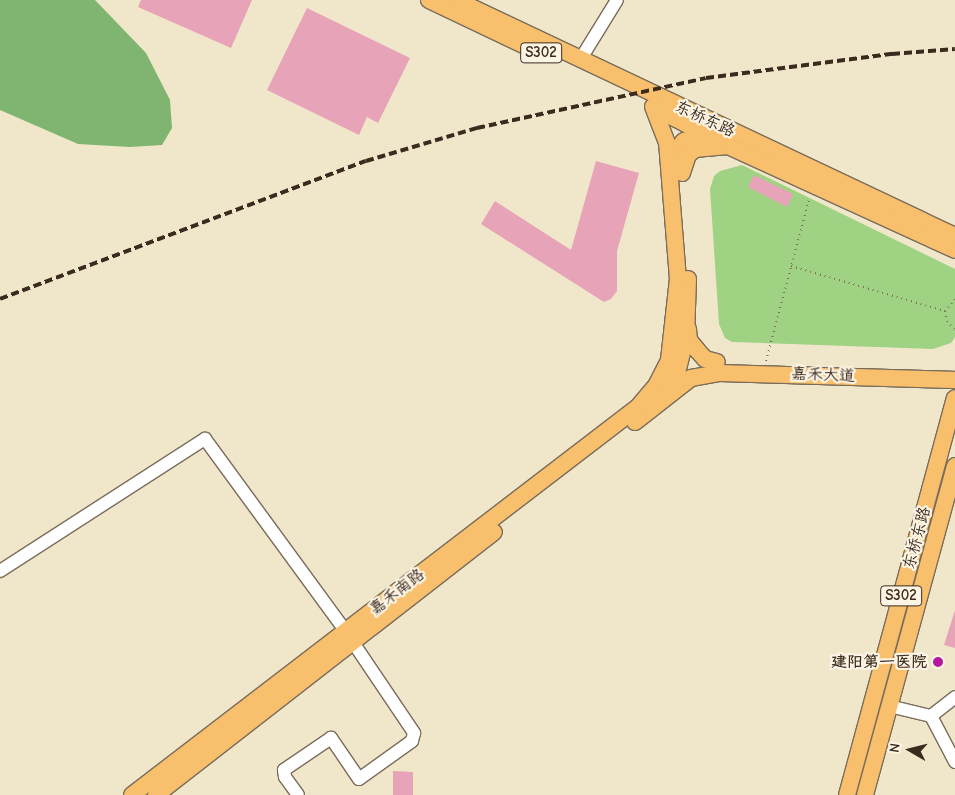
<!DOCTYPE html>
<html>
<head>
<meta charset="utf-8">
<style>
	body { margin:0 }
	#map { position:relative; width:955px; height:795px; overflow:hidden; background:#f0e7cb; font-family:"Comic Neue","LXGW WenKai TC",sans-serif }
	div>[style] { position:absolute }
	.green>* { inset:0; background:#9fd283 }
	.forest>* { inset:0; background:#7fb471 }
	.building>* { inset:0; background:#e7a3b7 }
	.path>* { height:2px; margin-top:-1px; transform-origin:0; background:repeating-linear-gradient(90deg,#7a6c5b 0 1px,transparent 0 5px) }
	.roads { filter:drop-shadow(1px 0 #7a6c5b) drop-shadow(-1px 0 #7a6c5b) drop-shadow(0 1px #7a6c5b) drop-shadow(0 -1px #7a6c5b) }
	.minor>* { height:12px; margin:-6px; padding:0 6px; transform-origin:6px; border-radius:6px; background:#fff }
	.major>* { height:16px; margin:-8px; padding:0 8px; transform-origin:8px; border-radius:8px; background:#f8bf6c }
	.rail>* { height:4px; margin-top:-2px; transform-origin:0; background:repeating-linear-gradient(90deg,#3b2a1e 0 8px,transparent 0 12px) }
	.dots>* { width:14px; height:14px; translate:-50% -50%; box-sizing:border-box; border:2px solid #fcf5e5; border-radius:50% }
	span { translate:-50% -50%; white-space:nowrap; text-align:center; line-height:1.15; -webkit-text-stroke:4.5px #fcf5e5; paint-order:stroke }
	.shield-label span { padding:1px 4px; background:#fcf5e5; border:1px solid; border-radius:4px; -webkit-text-stroke-width:0 }
	.shield-label { font-size:15px; color:#3b2a1e; font-weight:700 }
	.street-label { font-size:16px; color:#3b2a1e }
	.poi-label { font-size:16px; color:#3b2a1e; font-weight:700 }
	.right { translate:-100% -50%; text-align:right }
	.north { position:absolute; left:885px; top:725px; width:50px; height:50px; -webkit-text-stroke:4px #fcf5e5; paint-order:stroke; rotate:278deg; font-size:14px; font-weight:700; line-height:20px; text-align:center; color:#3b2a1e }
	.north::after { content:''; display:block; margin:auto; width:18px; height:22px; background:#3b2a1e; clip-path:polygon(50% 0,100% 100%,50% 72%,0 100%) }
</style>
</head>
<body>
<div id="map">
	<div class="green">
		<div style="clip-path:polygon(742px 165px,955px 269px,955px 337px,951px 343px,933px 349px,732px 342px,725px 338px,719px 324px,710px 189px,714px 176px,720px 171px)"></div>
	</div>
	<div class="forest">
		<div style="clip-path:polygon(0 0,95px 0,146px 53px,170px 100px,172px 128px,162px 145px,130px 147px,78px 144px,0 110px)"></div>
	</div>
	<div class="building">
		<div style="clip-path:polygon(141px 0,252px 0,231px 48px,138px 7px)"></div>
		<div style="clip-path:polygon(307px 8px,410px 58px,378px 123px,367px 117px,359px 135px,267px 90px)"></div>
		<div style="clip-path:polygon(596px 161px,639px 173px,617px 251px,617px 291px,611px 299px,604px 302px,481px 224px,495px 201px,571px 250px)"></div>
		<div style="clip-path:polygon(754px 175px,793px 194px,787px 207px,748px 187px)"></div>
		<div style="clip-path:polygon(955px 610px,955px 648px,944px 645px)"></div>
		<div style="clip-path:polygon(393px 771px,413px 772px,413px 795px,393px 795px)"></div>
	</div>
	<div class="path">
		<div style="left:791px;top:266px;width:160px;rotate:16.3deg"></div>
		<div style="left:955px;top:299px;width:16px;rotate:130deg"></div>
		<div style="left:945px;top:311px;width:10px;rotate:79deg"></div>
		<div style="left:947px;top:321px;width:12px;rotate:48deg"></div>
		<div style="left:766px;top:361px;width:168px;rotate:-75.1deg"></div>
	</div>
	<div class="roads">
		<div class="minor">
			<div style="left:580px;top:60px;width:70px;rotate:-58.3deg"></div>
			<div style="left:0;top:571px;width:244px;rotate:-32.8deg"></div>
			<div style="left:205px;top:439px;width:239px;rotate:53.8deg"></div>
			<div style="left:346px;top:632px;width:122px;rotate:56deg"></div>
			<div style="left:414px;top:733px;width:8px;rotate:104deg"></div>
			<div style="left:412px;top:741px;width:65px;rotate:144.4deg"></div>
			<div style="left:359px;top:779px;width:50px;rotate:-124.3deg"></div>
			<div style="left:331px;top:738px;width:57px;rotate:145.8deg"></div>
			<div style="left:284px;top:770px;width:7px;rotate:82deg"></div>
			<div style="left:285px;top:777px;width:22px;rotate:54deg"></div>
			<div style="left:889px;top:706px;width:43px;rotate:13.4deg"></div>
			<div style="left:931px;top:716px;width:52px;rotate:62.4deg"></div>
			<div style="left:931px;top:716px;width:31px;rotate:-38deg"></div>
		</div>
		<div class="major">
			<div style="left:429px;top:0;width:121px;rotate:25.5deg"></div>
			<div style="left:456px;top:0;width:552px;rotate:25.31deg"></div>
			<div style="left:655px;top:108px;width:82px;rotate:27.5deg"></div>
			<div style="left:672px;top:166px;width:14px;rotate:-78deg"></div>
			<div style="left:675px;top:152px;width:14px;rotate:-51deg"></div>
			<div style="left:684px;top:141px;width:26px;rotate:-16deg"></div>
			<div style="left:682px;top:173px;width:19px;rotate:-72deg"></div>
			<div style="left:688px;top:155px;width:9px;rotate:-41deg"></div>
			<div style="left:695px;top:149px;width:33px;rotate:-5deg"></div>
			<div style="left:728px;top:146px;width:250px;rotate:24.6deg"></div>
			<div style="left:688px;top:329px;width:11px;rotate:85deg"></div>
			<div style="left:689px;top:340px;width:13px;rotate:51deg"></div>
			<div style="left:697px;top:350px;width:12px;rotate:48deg"></div>
			<div style="left:705px;top:359px;width:12px;rotate:14deg"></div>
			<div style="left:667px;top:394px;width:15px;rotate:-58deg"></div>
			<div style="left:675px;top:381px;width:45px;rotate:-76deg"></div>
			<div style="left:686px;top:337px;width:58px;rotate:-88deg"></div>
			<div style="left:635px;top:422px;width:71px;rotate:-38.2deg"></div>
			<div style="left:691px;top:378px;width:28px;rotate:-10deg"></div>
			<div style="left:719px;top:373px;width:236px;rotate:1.7deg"></div>
			<div style="left:132px;top:795px;width:638px;rotate:-37.48deg"></div>
			<div style="left:638px;top:407px;width:30px;rotate:-50deg"></div>
			<div style="left:657px;top:384px;width:27px;rotate:-63deg"></div>
			<div style="left:669px;top:360px;width:81px;rotate:-83.7deg"></div>
			<div style="left:678px;top:279px;width:136px;rotate:-94.6deg"></div>
			<div style="left:667px;top:143px;width:39px;rotate:-111deg"></div>
			<div style="left:156px;top:795px;width:428px;rotate:-37.9deg"></div>
			<div style="left:847px;top:795px;width:411px;rotate:-74.8deg"></div>
			<div style="left:865px;top:795px;width:341px;rotate:-74.7deg"></div>
		</div>
	</div>
	<div class="rail">
		<div style="left:0;top:299px;width:391px;rotate:-20.7deg"></div>
		<div style="left:366px;top:161px;width:116px;rotate:-16.6deg"></div>
		<div style="left:477px;top:128px;width:234px;rotate:-12.3deg"></div>
		<div style="left:706px;top:78px;width:188px;rotate:-7.4deg"></div>
		<div style="left:892px;top:54px;width:63px;rotate:-4.5deg"></div>
	</div>
	<div class="dots">
		<div style="left:938px;top:662px;background:#b5179e"></div>
	</div>
	<div class="shield-label">
		<span style="left:541px;top:53px">S302</span>
		<span style="left:901px;top:596px">S302</span>
	</div>
	<div class="street-label">
		<span style="left:705px;top:119px;rotate:25deg">东桥东路</span>
		<span style="left:823px;top:375px;rotate:2deg">嘉禾大道</span>
		<span style="left:917px;top:538px;rotate:-75deg">东桥东路</span>
		<span style="left:397px;top:592px;rotate:-38deg">嘉禾南路</span>
	</div>
	<div class="poi-label">
		<span class="right" style="left:927px;top:662px">建阳第一医院</span>
	</div>
	<div class="north">N</div>
</div>
</body>
</html>
